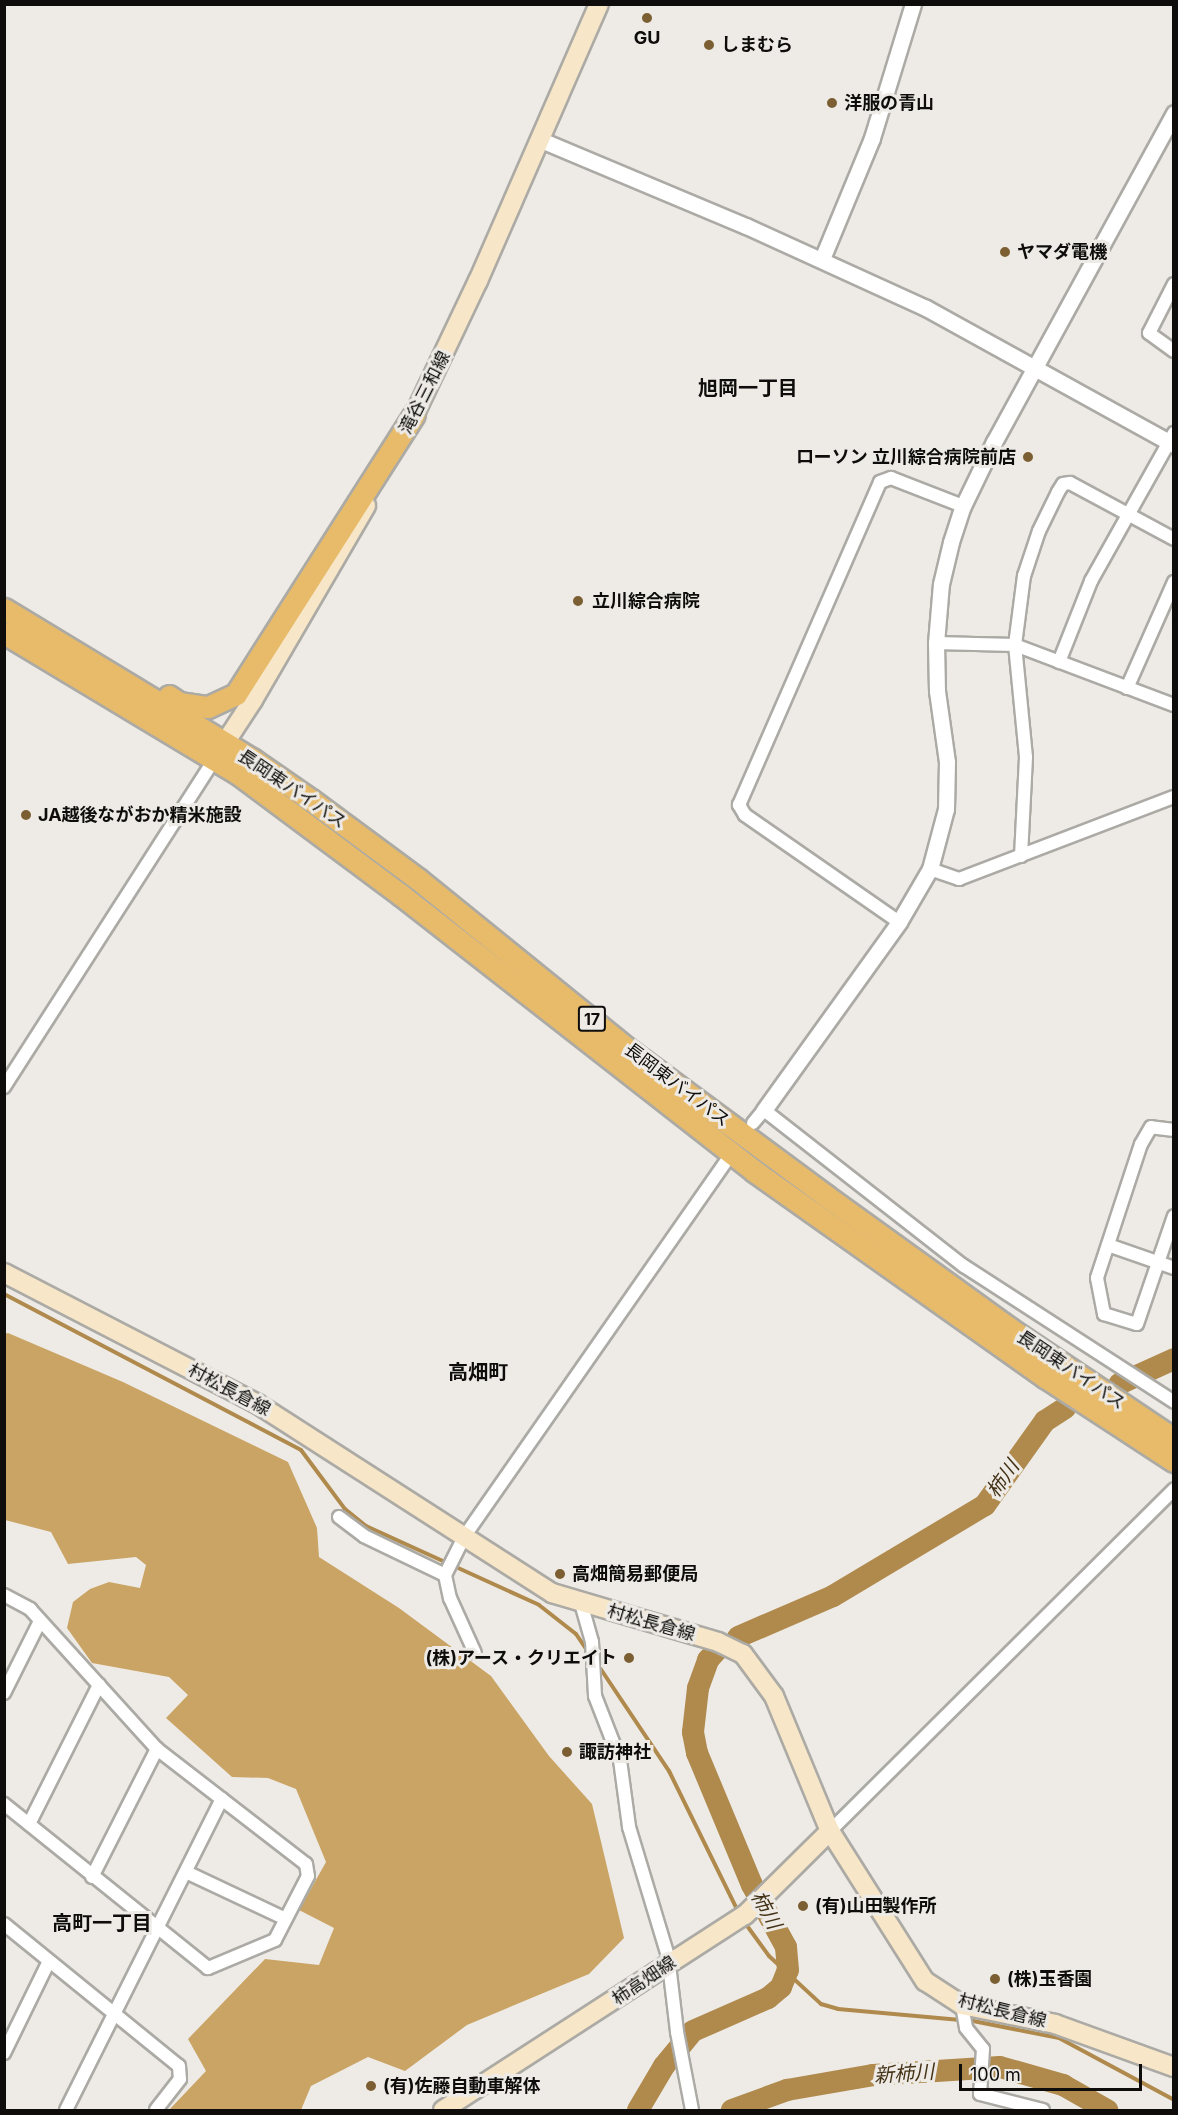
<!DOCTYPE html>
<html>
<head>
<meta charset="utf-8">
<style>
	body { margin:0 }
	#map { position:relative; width:1178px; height:2115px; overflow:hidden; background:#eeebe6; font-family:Inter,"Noto Sans JP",sans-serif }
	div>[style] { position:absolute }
	.forest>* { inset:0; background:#caa465 }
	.stream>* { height:4px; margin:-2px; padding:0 2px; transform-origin:2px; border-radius:2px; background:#af8a4c }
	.river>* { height:22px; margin:-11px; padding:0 11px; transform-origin:11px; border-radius:11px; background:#af8a4c }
	.roads { filter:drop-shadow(2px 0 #acaaa5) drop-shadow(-2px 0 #acaaa5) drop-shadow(0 2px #acaaa5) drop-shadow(0 -2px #acaaa5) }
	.minor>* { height:12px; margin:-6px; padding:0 6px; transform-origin:6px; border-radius:6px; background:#fff }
	.tertiary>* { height:15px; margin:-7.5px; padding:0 7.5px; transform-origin:7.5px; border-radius:7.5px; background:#fff }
	.secondary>* { height:18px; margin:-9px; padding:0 9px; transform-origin:9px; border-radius:9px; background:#f7e6c7 }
	.trunk>* { height:21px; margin:-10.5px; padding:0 10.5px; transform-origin:10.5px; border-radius:10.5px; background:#e8bb6a }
	.dots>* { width:16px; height:16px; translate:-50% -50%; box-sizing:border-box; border:3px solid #eeebe6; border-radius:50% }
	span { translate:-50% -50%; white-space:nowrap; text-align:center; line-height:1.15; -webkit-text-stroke:6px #eeebe6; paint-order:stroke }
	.shield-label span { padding:2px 4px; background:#eeebe6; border:2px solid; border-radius:4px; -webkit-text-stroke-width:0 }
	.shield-label { font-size:16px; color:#0e0d0c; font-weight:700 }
	.poi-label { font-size:18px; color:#0e0d0c; font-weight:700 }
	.left { translate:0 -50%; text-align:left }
	.right { translate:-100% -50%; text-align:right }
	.street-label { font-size:18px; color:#0e0d0c }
	.neighbourhood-label { font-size:20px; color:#0e0d0c; font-weight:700 }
	.water-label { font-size:20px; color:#433216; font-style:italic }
	.frame { position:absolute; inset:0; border:6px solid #0e0d0c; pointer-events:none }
	.scale { position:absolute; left:959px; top:2064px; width:183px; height:27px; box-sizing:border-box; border:3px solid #0e0d0c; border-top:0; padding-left:8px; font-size:18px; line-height:21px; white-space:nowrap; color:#0e0d0c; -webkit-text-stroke:4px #eeebe6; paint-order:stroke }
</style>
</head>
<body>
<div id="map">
	<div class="forest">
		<div style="clip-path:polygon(8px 1333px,123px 1382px,288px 1462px,317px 1528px,319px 1557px,399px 1608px,491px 1676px,549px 1756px,592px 1804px,624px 1938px,589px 1974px,467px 2025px,405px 2071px,368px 2057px,311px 2086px,301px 2110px,169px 2110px,206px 2071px,188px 2039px,265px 1959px,319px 1965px,334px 1928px,299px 1910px,326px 1862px,296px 1789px,268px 1778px,232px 1777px,166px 1718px,188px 1695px,169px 1677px,92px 1663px,67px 1628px,73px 1602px,90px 1589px,109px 1582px,140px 1588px,146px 1565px,136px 1557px,68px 1564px,51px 1532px,5px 1520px,4px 1334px)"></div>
	</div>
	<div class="stream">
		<div style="left:4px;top:1294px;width:335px;rotate:27.7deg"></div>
		<div style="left:301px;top:1450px;width:74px;rotate:53.3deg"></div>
		<div style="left:345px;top:1509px;width:27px;rotate:39deg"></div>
		<div style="left:366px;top:1526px;width:190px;rotate:24.5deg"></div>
		<div style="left:539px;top:1605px;width:47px;rotate:38.1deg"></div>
		<div style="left:576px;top:1634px;width:22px;rotate:56deg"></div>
		<div style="left:598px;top:1665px;width:128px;rotate:56.2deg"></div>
		<div style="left:669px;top:1771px;width:158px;rotate:63.8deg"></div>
		<div style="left:745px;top:1923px;width:41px;rotate:54deg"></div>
		<div style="left:769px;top:1956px;width:71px;rotate:42.7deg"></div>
		<div style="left:821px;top:2004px;width:18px;rotate:16deg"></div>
		<div style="left:838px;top:2009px;width:123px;rotate:5.1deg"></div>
		<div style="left:968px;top:2020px;width:93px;rotate:11.2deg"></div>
		<div style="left:1059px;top:2038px;width:131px;rotate:28.3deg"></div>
	</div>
	<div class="river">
		<div style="left:1119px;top:1384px;width:60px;rotate:-24.4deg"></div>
		<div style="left:738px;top:1637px;width:103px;rotate:-23.3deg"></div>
		<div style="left:833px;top:1596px;width:177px;rotate:-30.9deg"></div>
		<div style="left:985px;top:1505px;width:103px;rotate:-54.5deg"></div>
		<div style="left:1045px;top:1421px;width:24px;rotate:-33deg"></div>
		<div style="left:638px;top:2110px;width:51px;rotate:-59.4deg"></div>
		<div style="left:664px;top:2066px;width:45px;rotate:-50.4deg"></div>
		<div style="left:693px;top:2031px;width:82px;rotate:-23.7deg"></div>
		<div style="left:768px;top:1998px;width:17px;rotate:-40deg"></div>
		<div style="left:781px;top:1987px;width:18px;rotate:-68deg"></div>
		<div style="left:788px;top:1970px;width:23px;rotate:-95deg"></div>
		<div style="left:786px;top:1947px;width:71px;rotate:-118.7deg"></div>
		<div style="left:752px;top:1885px;width:143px;rotate:-112.6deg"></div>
		<div style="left:697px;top:1753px;width:21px;rotate:-101deg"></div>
		<div style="left:693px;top:1732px;width:44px;rotate:-83.5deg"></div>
		<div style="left:698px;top:1688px;width:30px;rotate:-70deg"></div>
		<div style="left:708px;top:1660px;width:13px;rotate:-48deg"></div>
		<div style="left:732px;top:2110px;width:59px;rotate:-20deg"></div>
		<div style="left:787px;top:2090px;width:87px;rotate:-9.9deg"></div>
		<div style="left:873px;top:2075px;width:127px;rotate:-3.6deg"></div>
		<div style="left:1000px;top:2067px;width:66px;rotate:15.9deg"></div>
		<div style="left:1063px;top:2085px;width:51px;rotate:29.6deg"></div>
	</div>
	<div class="roads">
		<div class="minor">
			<div style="left:1174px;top:284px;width:55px;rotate:117deg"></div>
			<div style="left:1149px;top:333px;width:31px;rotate:36deg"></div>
			<div style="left:936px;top:643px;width:79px;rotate:1.5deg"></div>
			<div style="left:1015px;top:645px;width:170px;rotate:20.7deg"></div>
			<div style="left:1059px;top:662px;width:87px;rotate:-68.4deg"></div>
			<div style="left:1091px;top:581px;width:170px;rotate:-60.7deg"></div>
			<div style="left:1127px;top:688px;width:116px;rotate:-66.1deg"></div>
			<div style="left:1021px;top:856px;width:99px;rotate:-87.1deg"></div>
			<div style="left:1026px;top:757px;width:113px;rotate:-95.6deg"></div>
			<div style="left:1015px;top:645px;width:70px;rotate:-82.6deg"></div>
			<div style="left:1024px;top:576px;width:47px;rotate:-71.6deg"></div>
			<div style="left:1039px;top:531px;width:43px;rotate:-64deg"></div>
			<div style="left:1058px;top:492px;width:9px;rotate:-58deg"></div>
			<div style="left:1063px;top:484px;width:7px;rotate:-8deg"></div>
			<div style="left:1070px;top:483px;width:118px;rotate:28.3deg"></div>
			<div style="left:930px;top:869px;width:31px;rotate:19deg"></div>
			<div style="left:959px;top:879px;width:230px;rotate:-20.9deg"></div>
			<div style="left:899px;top:922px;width:188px;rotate:-145.2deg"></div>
			<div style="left:745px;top:815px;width:12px;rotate:-121deg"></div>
			<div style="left:739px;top:805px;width:352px;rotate:-66.4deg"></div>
			<div style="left:880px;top:482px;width:12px;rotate:-20deg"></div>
			<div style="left:891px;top:478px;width:77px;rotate:21.3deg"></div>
			<div style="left:4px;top:1087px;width:387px;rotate:-57.3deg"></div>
			<div style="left:753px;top:1123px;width:17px;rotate:-50deg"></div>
			<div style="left:764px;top:1110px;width:254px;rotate:38deg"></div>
			<div style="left:964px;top:1266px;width:250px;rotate:32.9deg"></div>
			<div style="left:1174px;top:1130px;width:23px;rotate:-173deg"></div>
			<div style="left:1151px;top:1127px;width:20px;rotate:120deg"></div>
			<div style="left:1141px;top:1144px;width:141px;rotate:108.2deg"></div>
			<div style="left:1097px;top:1278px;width:37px;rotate:79deg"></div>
			<div style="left:1104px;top:1314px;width:34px;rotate:17deg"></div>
			<div style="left:1137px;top:1324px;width:114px;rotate:-71.1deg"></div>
			<div style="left:1108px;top:1245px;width:70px;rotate:19.2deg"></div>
			<div style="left:339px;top:1517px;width:31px;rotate:37deg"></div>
			<div style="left:364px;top:1536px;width:90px;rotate:25.7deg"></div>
			<div style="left:445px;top:1575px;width:24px;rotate:78deg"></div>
			<div style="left:450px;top:1598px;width:60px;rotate:65.6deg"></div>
			<div style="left:445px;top:1575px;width:42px;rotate:-63.4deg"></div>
			<div style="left:464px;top:1537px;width:463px;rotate:-55.1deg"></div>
			<div style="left:4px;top:1595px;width:30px;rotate:28deg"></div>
			<div style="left:30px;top:1609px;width:189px;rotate:47.8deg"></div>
			<div style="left:157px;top:1749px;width:188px;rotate:37.7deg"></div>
			<div style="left:306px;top:1864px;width:12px;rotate:81deg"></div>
			<div style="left:308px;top:1876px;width:72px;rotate:117.3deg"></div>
			<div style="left:275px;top:1940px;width:73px;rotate:157.3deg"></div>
			<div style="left:208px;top:1968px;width:262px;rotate:-141.2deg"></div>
			<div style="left:581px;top:1603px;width:41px;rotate:74.2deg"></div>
			<div style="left:592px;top:1642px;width:54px;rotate:86.8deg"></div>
			<div style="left:595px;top:1696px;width:69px;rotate:68.7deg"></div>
			<div style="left:620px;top:1760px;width:68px;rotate:82.3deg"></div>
			<div style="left:629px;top:1827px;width:135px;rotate:73.2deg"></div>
			<div style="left:668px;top:1956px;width:77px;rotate:83.2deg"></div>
			<div style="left:677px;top:2032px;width:79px;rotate:79.1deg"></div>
			<div style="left:4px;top:1693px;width:80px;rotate:-63.4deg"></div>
			<div style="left:29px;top:1824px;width:156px;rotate:-63.3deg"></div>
			<div style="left:830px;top:1831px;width:485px;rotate:-44.8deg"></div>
			<div style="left:186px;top:1872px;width:110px;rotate:25.2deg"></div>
			<div style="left:92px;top:1877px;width:144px;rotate:-63.1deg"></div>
			<div style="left:4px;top:1924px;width:225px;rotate:39.1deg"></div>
			<div style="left:179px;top:2066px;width:13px;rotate:86deg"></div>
			<div style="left:180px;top:2079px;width:39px;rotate:128deg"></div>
			<div style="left:962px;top:2005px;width:23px;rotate:80deg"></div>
			<div style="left:966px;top:2028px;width:27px;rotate:51deg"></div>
			<div style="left:983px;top:2049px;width:45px;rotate:93.8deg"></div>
			<div style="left:980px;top:2094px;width:65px;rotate:14.3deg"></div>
			<div style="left:4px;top:2053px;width:102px;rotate:-63.9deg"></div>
			<div style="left:66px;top:2110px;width:348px;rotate:-63.4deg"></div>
		</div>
		<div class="tertiary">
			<div style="left:541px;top:140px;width:222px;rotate:22.8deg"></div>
			<div style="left:746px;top:226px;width:198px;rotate:24.5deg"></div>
			<div style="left:926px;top:308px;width:283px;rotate:28.9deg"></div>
			<div style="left:822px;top:259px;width:131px;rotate:-67.5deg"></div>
			<div style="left:872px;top:138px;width:140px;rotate:-73deg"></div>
			<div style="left:764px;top:1110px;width:231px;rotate:-54.3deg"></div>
			<div style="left:899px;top:922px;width:61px;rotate:-59.7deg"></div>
			<div style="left:930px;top:869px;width:62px;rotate:-75.1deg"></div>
			<div style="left:946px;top:809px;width:47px;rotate:-88.8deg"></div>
			<div style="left:947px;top:762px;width:72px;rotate:-98deg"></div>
			<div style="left:937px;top:691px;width:48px;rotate:-91.2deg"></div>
			<div style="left:936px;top:643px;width:59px;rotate:-85.2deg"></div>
			<div style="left:941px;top:584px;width:43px;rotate:-76.6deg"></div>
			<div style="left:951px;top:542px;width:38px;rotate:-72deg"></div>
			<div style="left:963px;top:506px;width:71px;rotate:-64.2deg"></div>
			<div style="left:994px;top:442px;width:375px;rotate:-61.3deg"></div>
		</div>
		<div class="secondary">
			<div style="left:409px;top:426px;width:161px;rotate:-64.6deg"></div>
			<div style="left:478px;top:281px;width:302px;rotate:-66.4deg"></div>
			<div style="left:217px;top:755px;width:66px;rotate:-56.8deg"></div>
			<div style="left:253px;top:700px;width:225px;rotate:-59.8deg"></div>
			<div style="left:4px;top:1273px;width:284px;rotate:27.3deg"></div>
			<div style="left:256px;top:1403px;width:352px;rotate:32.7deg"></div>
			<div style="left:552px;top:1593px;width:173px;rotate:16.4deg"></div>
			<div style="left:718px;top:1642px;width:28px;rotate:26deg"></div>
			<div style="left:743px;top:1654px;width:52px;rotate:53.6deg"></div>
			<div style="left:774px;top:1696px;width:146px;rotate:67.5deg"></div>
			<div style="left:830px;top:1831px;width:178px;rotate:57.7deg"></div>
			<div style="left:925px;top:1981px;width:44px;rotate:33deg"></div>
			<div style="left:962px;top:2005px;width:95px;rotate:11.5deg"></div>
			<div style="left:1055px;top:2024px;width:127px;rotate:19.9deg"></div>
			<div style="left:443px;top:2110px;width:359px;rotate:-32.9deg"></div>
			<div style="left:745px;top:1915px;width:120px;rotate:-44.7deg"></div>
		</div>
		<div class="trunk">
			<div style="left:4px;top:609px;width:290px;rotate:31.2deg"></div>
			<div style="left:252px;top:759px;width:72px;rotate:34.8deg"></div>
			<div style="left:311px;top:800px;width:134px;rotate:36.5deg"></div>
			<div style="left:419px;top:880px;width:275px;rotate:39deg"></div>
			<div style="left:633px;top:1053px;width:240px;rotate:36.5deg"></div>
			<div style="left:826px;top:1196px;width:226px;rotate:35.8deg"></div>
			<div style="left:1009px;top:1328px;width:199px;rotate:33.9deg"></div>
			<div style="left:4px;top:633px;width:275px;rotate:31deg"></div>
			<div style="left:240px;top:775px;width:201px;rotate:36.7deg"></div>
			<div style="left:401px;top:895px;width:448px;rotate:38deg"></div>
			<div style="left:754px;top:1171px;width:357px;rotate:35.3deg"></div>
			<div style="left:1045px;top:1377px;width:154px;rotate:33.1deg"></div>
			<div style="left:169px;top:696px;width:12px;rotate:35deg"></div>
			<div style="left:179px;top:703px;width:29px;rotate:8deg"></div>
			<div style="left:208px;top:707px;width:31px;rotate:-25deg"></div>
			<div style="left:236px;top:694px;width:331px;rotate:-57.5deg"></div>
		</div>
	</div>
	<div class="dots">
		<div style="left:647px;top:18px;background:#7b5f32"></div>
		<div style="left:709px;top:45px;background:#7b5f32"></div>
		<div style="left:832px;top:103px;background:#7b5f32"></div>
		<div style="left:1005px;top:252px;background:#7b5f32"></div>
		<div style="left:1028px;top:457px;background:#7b5f32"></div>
		<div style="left:578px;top:601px;background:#7b5f32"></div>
		<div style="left:26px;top:815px;background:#7b5f32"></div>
		<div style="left:560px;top:1574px;background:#7b5f32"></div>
		<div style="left:629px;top:1658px;background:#7b5f32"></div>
		<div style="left:567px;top:1752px;background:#7b5f32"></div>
		<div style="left:803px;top:1906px;background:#7b5f32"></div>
		<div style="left:995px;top:1979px;background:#7b5f32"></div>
		<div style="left:371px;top:2086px;background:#7b5f32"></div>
	</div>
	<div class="shield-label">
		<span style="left:592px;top:1019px">17</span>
	</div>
	<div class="poi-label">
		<span style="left:647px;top:38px">GU</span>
		<span class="left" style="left:721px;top:45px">しまむら</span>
		<span class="left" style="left:844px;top:103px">洋服の青山</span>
		<span class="left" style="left:1017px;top:252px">ヤマダ電機</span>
		<span class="right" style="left:1016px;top:457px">ローソン 立川綜合病院前店</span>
		<span class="left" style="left:592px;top:601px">立川綜合病院</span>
		<span class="left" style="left:38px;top:815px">JA越後ながおか精米施設</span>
		<span class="left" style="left:572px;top:1574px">高畑簡易郵便局</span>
		<span class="right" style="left:617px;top:1658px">(株)アース・クリエイト</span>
		<span class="left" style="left:579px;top:1752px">諏訪神社</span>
		<span class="left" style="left:815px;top:1906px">(有)山田製作所</span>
		<span class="left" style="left:1007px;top:1979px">(株)玉香園</span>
		<span class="left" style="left:383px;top:2086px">(有)佐藤自動車解体</span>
	</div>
	<div class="street-label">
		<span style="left:425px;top:393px;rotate:-63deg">滝谷三和線</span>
		<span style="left:292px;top:789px;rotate:34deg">長岡東バイパス</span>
		<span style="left:677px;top:1085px;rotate:37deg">長岡東バイパス</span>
		<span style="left:1071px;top:1370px;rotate:34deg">長岡東バイパス</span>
		<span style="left:229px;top:1390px;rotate:28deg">村松長倉線</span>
		<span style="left:651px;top:1623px;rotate:16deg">村松長倉線</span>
		<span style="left:644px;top:1981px;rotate:-34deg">柿高畑線</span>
		<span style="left:1002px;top:2011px;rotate:14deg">村松長倉線</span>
	</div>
	<div class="neighbourhood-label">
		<span style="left:748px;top:388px">旭岡一丁目</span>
		<span style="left:478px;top:1372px">高畑町</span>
		<span style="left:102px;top:1923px">高町一丁目</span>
	</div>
	<div class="water-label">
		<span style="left:1003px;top:1479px;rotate:-55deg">柿川</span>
		<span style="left:766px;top:1910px;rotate:62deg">柿川</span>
		<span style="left:904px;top:2074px;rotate:-4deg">新柿川</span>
	</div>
	<div class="frame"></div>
	<div class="scale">100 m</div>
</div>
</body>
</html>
